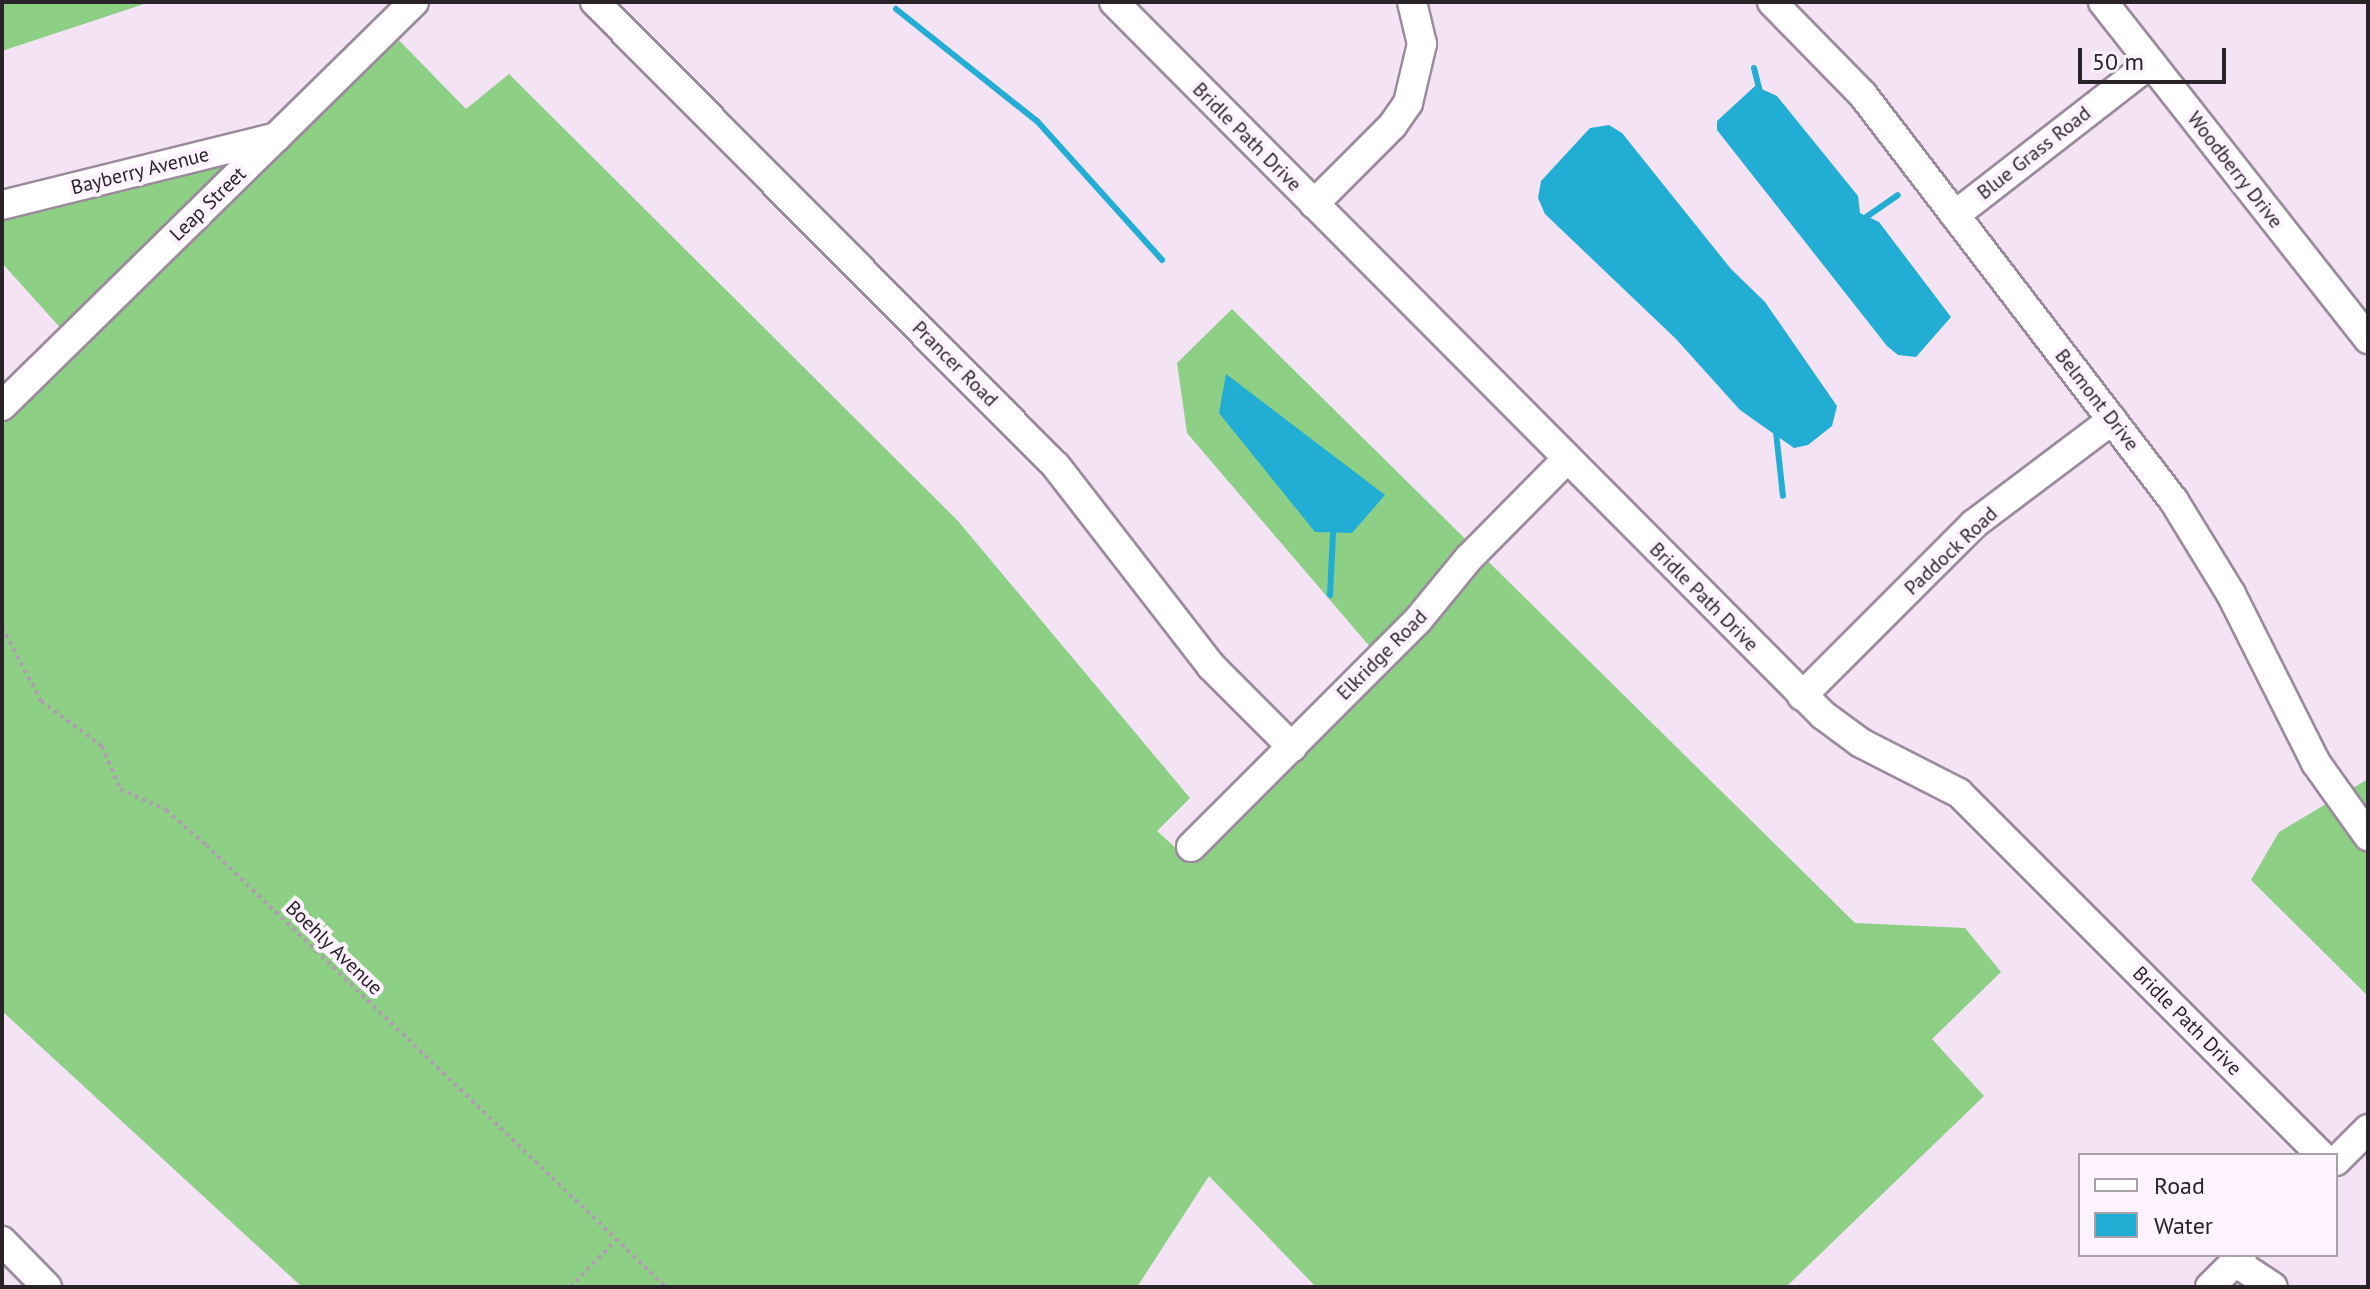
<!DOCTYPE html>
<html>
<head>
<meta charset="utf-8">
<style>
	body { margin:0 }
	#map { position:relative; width:2370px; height:1289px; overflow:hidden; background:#f4e3f5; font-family:"PT Sans",sans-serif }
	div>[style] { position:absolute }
	.forest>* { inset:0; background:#8ccf85 }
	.water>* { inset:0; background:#22add4 }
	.stream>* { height:6px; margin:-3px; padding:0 3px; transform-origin:3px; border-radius:3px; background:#22add4 }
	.path>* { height:4px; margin-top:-2px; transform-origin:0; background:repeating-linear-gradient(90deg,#ad9fad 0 4px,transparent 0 8px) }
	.roads { filter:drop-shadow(2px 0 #9b8b9c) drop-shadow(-2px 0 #9b8b9c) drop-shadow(0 2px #9b8b9c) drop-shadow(0 -2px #9b8b9c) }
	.minor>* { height:28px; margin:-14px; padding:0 14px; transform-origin:14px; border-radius:14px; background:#fff }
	span { translate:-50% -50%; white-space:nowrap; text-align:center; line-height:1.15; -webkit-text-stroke:8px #fdf3fe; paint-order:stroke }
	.street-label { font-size:20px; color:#2a242a }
	.frame { position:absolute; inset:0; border:4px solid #2a242a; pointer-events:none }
	.legend { position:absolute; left:2078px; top:1153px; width:260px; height:104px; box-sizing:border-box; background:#fdf3fe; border:2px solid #a9a0a9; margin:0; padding:10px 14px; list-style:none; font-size:24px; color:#2a242a }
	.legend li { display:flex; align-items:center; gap:16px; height:40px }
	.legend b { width:40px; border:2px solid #a9a0a9 }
	.scale { position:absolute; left:2078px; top:48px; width:148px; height:36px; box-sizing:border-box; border:4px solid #2a242a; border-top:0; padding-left:10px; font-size:24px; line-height:28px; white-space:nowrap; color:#2a242a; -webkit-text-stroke:6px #fdf3fe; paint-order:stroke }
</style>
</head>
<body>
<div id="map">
	<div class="forest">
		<div style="clip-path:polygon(2px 2px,150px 2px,2px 51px)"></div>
		<div style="clip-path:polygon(391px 32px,466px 109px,509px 74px,958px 521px,1190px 798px,1157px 831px,1188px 859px,1383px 662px,1187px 433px,1177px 363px,1232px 309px,1855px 923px,1965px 928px,2001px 972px,1932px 1039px,1984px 1096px,1786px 1287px,1316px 1287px,1209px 1176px,1137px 1287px,302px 1287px,2px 1011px,2px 412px,73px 342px,2px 263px,2px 204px,287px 133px)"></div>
		<div style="clip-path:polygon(2368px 779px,2368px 996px,2251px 880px,2279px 832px)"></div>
	</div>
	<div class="water">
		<div style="clip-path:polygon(1755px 86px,1777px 96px,1858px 196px,1860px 213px,1879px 222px,1951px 317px,1916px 357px,1898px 355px,1887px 346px,1717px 130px,1717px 121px)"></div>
		<div style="clip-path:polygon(1609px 125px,1622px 133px,1731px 269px,1765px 302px,1837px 406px,1832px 426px,1808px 445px,1794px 448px,1740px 410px,1676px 339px,1545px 214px,1538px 198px,1541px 181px,1590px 128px)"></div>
		<div style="clip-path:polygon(1226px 374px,1385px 495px,1352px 533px,1315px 532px,1219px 413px)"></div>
	</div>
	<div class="stream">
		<div style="left:896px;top:9px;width:180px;rotate:38.5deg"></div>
		<div style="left:1037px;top:121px;width:187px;rotate:48deg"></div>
		<div style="left:1754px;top:68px;width:25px;rotate:76deg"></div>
		<div style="left:1859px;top:222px;width:47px;rotate:-34.7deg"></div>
		<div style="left:1776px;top:432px;width:64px;rotate:83.8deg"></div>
		<div style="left:1330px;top:595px;width:61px;rotate:-87.2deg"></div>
	</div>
	<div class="path">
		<div style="left:2px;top:627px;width:84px;rotate:62.2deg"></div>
		<div style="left:41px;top:701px;width:76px;rotate:36.4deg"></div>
		<div style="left:102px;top:746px;width:47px;rotate:67.3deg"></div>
		<div style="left:120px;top:789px;width:51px;rotate:24.5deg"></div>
		<div style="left:166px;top:810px;width:53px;rotate:41.2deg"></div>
		<div style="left:206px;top:845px;width:638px;rotate:43.86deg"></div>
		<div style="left:570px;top:1287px;width:66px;rotate:-45.6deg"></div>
	</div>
	<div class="roads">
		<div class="minor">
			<div style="left:595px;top:2px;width:654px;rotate:45.19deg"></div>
			<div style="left:1056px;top:466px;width:253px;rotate:52.2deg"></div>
			<div style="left:1211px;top:666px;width:115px;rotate:45deg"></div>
			<div style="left:1114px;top:2px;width:1006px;rotate:45.16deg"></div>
			<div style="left:1823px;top:715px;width:47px;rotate:36.4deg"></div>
			<div style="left:1861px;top:743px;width:110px;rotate:27deg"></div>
			<div style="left:1959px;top:793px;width:512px;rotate:45deg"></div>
			<div style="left:1772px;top:2px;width:130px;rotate:45.6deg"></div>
			<div style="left:1863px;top:95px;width:511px;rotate:52.55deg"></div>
			<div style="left:2174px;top:501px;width:109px;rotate:58.5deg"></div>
			<div style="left:2231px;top:594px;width:189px;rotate:63.3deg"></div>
			<div style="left:2316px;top:763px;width:90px;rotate:54.5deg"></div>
			<div style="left:2103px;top:2px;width:429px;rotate:51.8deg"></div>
			<div style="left:1314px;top:204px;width:110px;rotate:-45deg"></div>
			<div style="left:1392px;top:126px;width:28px;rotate:-55deg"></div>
			<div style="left:1408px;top:103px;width:61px;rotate:-76.7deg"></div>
			<div style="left:1422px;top:44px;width:43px;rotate:-103.4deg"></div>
			<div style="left:2px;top:205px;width:283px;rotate:-13.9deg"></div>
			<div style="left:1955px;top:215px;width:248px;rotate:-37.8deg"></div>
			<div style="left:2px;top:406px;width:577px;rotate:-44.44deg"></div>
			<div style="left:1802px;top:696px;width:243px;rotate:-45deg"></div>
			<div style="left:1974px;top:524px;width:173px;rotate:-37deg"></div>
			<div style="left:1191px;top:847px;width:321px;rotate:-45deg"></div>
			<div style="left:1418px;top:620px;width:80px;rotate:-50.6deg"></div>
			<div style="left:1469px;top:558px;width:139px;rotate:-45.3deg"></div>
			<div style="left:2336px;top:1161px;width:45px;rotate:-45deg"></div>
			<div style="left:2px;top:1241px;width:64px;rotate:45.6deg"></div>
			<div style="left:2235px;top:1262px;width:45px;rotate:33.3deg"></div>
			<div style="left:2210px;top:1287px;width:45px;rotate:-45deg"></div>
		</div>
	</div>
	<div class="street-label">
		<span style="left:1247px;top:137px;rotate:45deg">Bridle Path Drive</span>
		<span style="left:2034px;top:153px;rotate:-38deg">Blue Grass Road</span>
		<span style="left:2235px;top:170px;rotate:52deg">Woodberry Drive</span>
		<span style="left:140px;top:171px;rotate:-14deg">Bayberry Avenue</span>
		<span style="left:208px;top:204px;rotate:-44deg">Leap Street</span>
		<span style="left:955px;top:364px;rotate:45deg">Prancer Road</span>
		<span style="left:2097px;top:400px;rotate:52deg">Belmont Drive</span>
		<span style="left:1951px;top:551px;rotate:-43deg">Paddock Road</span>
		<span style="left:1704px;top:597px;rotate:45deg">Bridle Path Drive</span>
		<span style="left:1382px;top:655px;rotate:-45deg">Elkridge Road</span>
		<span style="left:334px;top:948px;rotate:44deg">Boehly Avenue</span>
		<span style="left:2187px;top:1021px;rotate:45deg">Bridle Path Drive</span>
	</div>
	<div class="frame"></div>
	<ul class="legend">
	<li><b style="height:10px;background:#fff"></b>Road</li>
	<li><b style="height:22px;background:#22add4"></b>Water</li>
	</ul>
	<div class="scale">50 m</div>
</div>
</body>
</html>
